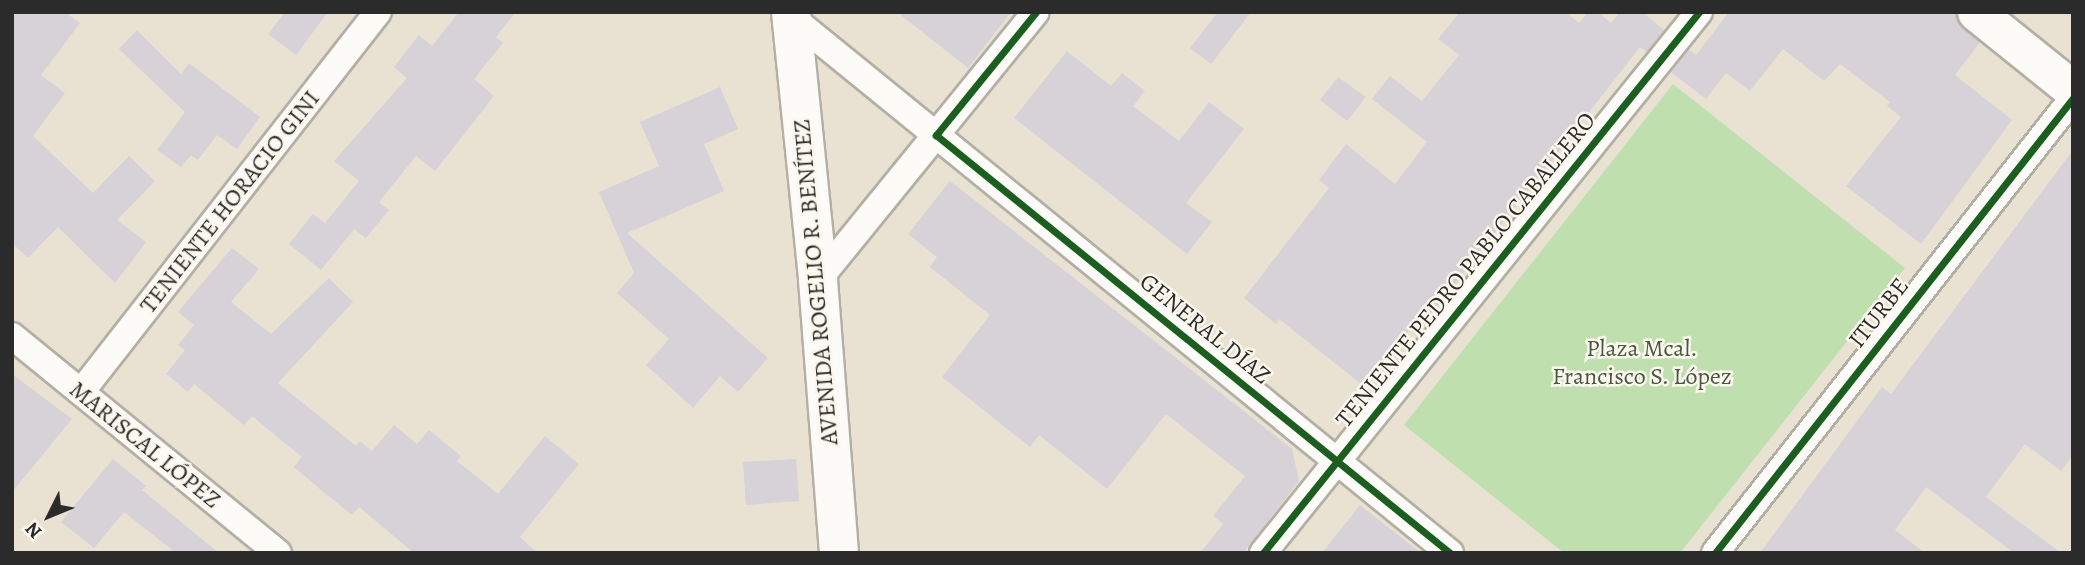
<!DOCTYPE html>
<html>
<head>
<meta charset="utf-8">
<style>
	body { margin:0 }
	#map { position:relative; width:2085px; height:565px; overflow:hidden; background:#e9e2d2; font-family:Alegreya,serif }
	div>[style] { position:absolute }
	.green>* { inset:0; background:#c0dfaf }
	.building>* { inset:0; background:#d7d1d8 }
	.roads { filter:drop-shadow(2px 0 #b4afa5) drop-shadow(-2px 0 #b4afa5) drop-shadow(0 2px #b4afa5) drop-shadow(0 -2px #b4afa5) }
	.street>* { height:26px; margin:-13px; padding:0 13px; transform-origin:13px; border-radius:13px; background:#fcfbf8 }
	.secondary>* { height:37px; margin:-18.5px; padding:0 18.5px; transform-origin:18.5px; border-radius:18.5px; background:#fcfbf8 }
	.primary>* { height:38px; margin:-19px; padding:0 19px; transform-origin:19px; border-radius:19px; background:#fcfbf8 }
	.cycleway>* { height:7px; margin:-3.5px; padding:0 3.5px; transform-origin:3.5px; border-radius:3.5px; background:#1b5e20 }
	span { translate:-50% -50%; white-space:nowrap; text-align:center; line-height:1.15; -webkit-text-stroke:5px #fbf7ec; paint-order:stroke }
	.street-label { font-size:24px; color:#2b2b2b }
	.park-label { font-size:24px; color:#485845 }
	.frame { position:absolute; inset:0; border:14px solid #2b2b2b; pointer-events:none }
	.north { position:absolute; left:14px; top:481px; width:70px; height:70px; -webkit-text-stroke:5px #fbf7ec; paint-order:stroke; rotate:227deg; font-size:19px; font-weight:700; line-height:28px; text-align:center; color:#2b2b2b }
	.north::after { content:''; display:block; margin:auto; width:24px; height:32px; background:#2b2b2b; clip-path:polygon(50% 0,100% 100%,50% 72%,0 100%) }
</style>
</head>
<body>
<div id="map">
	<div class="green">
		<div style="clip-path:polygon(1673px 84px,1905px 268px,1680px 553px,1564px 553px,1404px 425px)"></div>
	</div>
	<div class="building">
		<div style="clip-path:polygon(12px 12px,65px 12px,80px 23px,41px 75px,65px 93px,33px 136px,93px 193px,129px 156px,155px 181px,117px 220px,146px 242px,115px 283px,58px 227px,28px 258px,12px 243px)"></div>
		<div style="clip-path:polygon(285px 12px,328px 12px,296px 55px,268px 34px)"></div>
		<div style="clip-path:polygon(459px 12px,516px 12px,496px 37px,503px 43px,474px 79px,494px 96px,435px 171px,416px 156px,379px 202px,389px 210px,366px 238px,354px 229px,321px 270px,289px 244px,313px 214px,325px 223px,359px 181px,334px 161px,407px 78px,394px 67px,419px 35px,432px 46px)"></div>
		<div style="clip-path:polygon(897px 12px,1011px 12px,968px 68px)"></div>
		<div style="clip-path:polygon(1218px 12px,1251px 12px,1211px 64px,1190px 48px)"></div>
		<div style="clip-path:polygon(1460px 12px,1565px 12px,1579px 23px,1588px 12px,1598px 12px,1611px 23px,1620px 12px,1642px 12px,1664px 30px,1647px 52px,1640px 47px,1416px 334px,1410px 330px,1365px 387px,1279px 319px,1276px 324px,1244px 298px,1329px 188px,1319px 180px,1346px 144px,1395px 184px,1427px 142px,1372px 99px,1390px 76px,1422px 101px,1459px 55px,1438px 39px)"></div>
		<div style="clip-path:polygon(1729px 12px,1956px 12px,1962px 28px,1980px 42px,1955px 75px,2012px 120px,1921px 244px,1846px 186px,1901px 117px,1887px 106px,1890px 102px,1840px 64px,1824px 81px,1783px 49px,1750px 91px,1726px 73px,1706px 99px,1671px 72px,1689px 50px,1696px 55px)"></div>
		<div style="clip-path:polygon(137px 30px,181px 74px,189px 63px,260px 117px,237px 149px,217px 135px,198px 160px,191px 155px,181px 167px,157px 150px,185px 112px,119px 49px)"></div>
		<div style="clip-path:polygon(1067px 51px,1111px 86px,1122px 73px,1145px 91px,1133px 106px,1179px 141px,1209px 102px,1244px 129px,1186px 203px,1212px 222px,1187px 254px,1014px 118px)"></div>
		<div style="clip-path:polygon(1338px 77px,1366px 97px,1347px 121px,1320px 100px)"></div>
		<div style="clip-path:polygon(720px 87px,738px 129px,704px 144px,724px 191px,627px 233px,768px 358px,738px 392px,720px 376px,693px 408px,646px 365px,669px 339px,617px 293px,634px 273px,599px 192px,659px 166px,640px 122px)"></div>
		<div style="clip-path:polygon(2073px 150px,2073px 455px,2061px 471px,2025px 444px,1986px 497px,2061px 553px,2014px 553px,1926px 487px,1895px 530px,1925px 553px,1760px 553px,1882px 387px,1891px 394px)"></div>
		<div style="clip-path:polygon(950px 181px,1292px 449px,1299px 481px,1243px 553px,1200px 553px,1223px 524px,1213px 516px,1245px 476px,1166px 414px,1107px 489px,1039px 435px,1030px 447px,942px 377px,990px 315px,930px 267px,937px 257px,908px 234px)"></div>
		<div style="clip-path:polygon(232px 248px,259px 269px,231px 302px,271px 334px,329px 278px,353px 302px,278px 383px,356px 446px,360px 441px,372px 451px,394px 425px,417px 444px,429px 430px,461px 456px,457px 461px,498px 494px,545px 436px,579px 464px,520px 537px,537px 553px,414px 553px,359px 507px,352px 515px,321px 490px,294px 467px,302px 457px,252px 416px,244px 425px,194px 384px,188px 392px,166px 374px,185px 350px,178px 345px,194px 325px,178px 312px)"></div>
		<div style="clip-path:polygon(12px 374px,72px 419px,12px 492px)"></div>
		<div style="clip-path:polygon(113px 459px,146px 486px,142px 490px,219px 553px,176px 553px,124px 512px,94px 548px,61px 522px)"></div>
		<div style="clip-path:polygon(796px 459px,799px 501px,746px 505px,743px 462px)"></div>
		<div style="clip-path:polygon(1360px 505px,1421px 553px,1322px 553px)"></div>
	</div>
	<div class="roads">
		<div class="street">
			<div style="left:786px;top:13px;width:856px;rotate:39.12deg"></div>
			<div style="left:818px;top:280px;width:345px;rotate:-50.9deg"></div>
			<div style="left:12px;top:336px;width:343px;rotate:39.2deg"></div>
			<div style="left:81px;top:392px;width:482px;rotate:-52deg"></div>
			<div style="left:1263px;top:553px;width:695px;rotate:-51.13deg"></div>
			<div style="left:1715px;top:553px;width:579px;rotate:-51.8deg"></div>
		</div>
		<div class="secondary">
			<div style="left:1976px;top:12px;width:124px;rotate:38.8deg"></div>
		</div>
		<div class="primary">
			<div style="left:791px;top:12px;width:269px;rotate:84.2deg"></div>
			<div style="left:818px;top:280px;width:274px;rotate:85.6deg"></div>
		</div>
	</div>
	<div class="cycleway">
		<div style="left:1036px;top:12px;width:159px;rotate:129.1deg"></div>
		<div style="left:936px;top:135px;width:663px;rotate:39.12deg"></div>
		<div style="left:1263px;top:553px;width:695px;rotate:-51.13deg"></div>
		<div style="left:1715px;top:553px;width:579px;rotate:-51.8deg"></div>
	</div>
	<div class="street-label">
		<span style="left:230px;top:202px;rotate:-52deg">TENIENTE HORACIO GINI</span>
		<span style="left:1466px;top:270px;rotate:-51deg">TENIENTE PEDRO PABLO CABALLERO</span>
		<span style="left:816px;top:282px;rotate:-95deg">AVENIDA ROGELIO R. BENÍTEZ</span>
		<span style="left:1879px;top:313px;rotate:-52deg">ITURBE</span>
		<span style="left:1205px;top:329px;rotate:39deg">GENERAL DÍAZ</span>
		<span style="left:145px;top:445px;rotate:39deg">MARISCAL LÓPEZ</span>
	</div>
	<div class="park-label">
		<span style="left:1642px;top:363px">Plaza Mcal.<br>Francisco S. López</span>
	</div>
	<div class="frame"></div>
	<div class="north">N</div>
</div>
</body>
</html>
